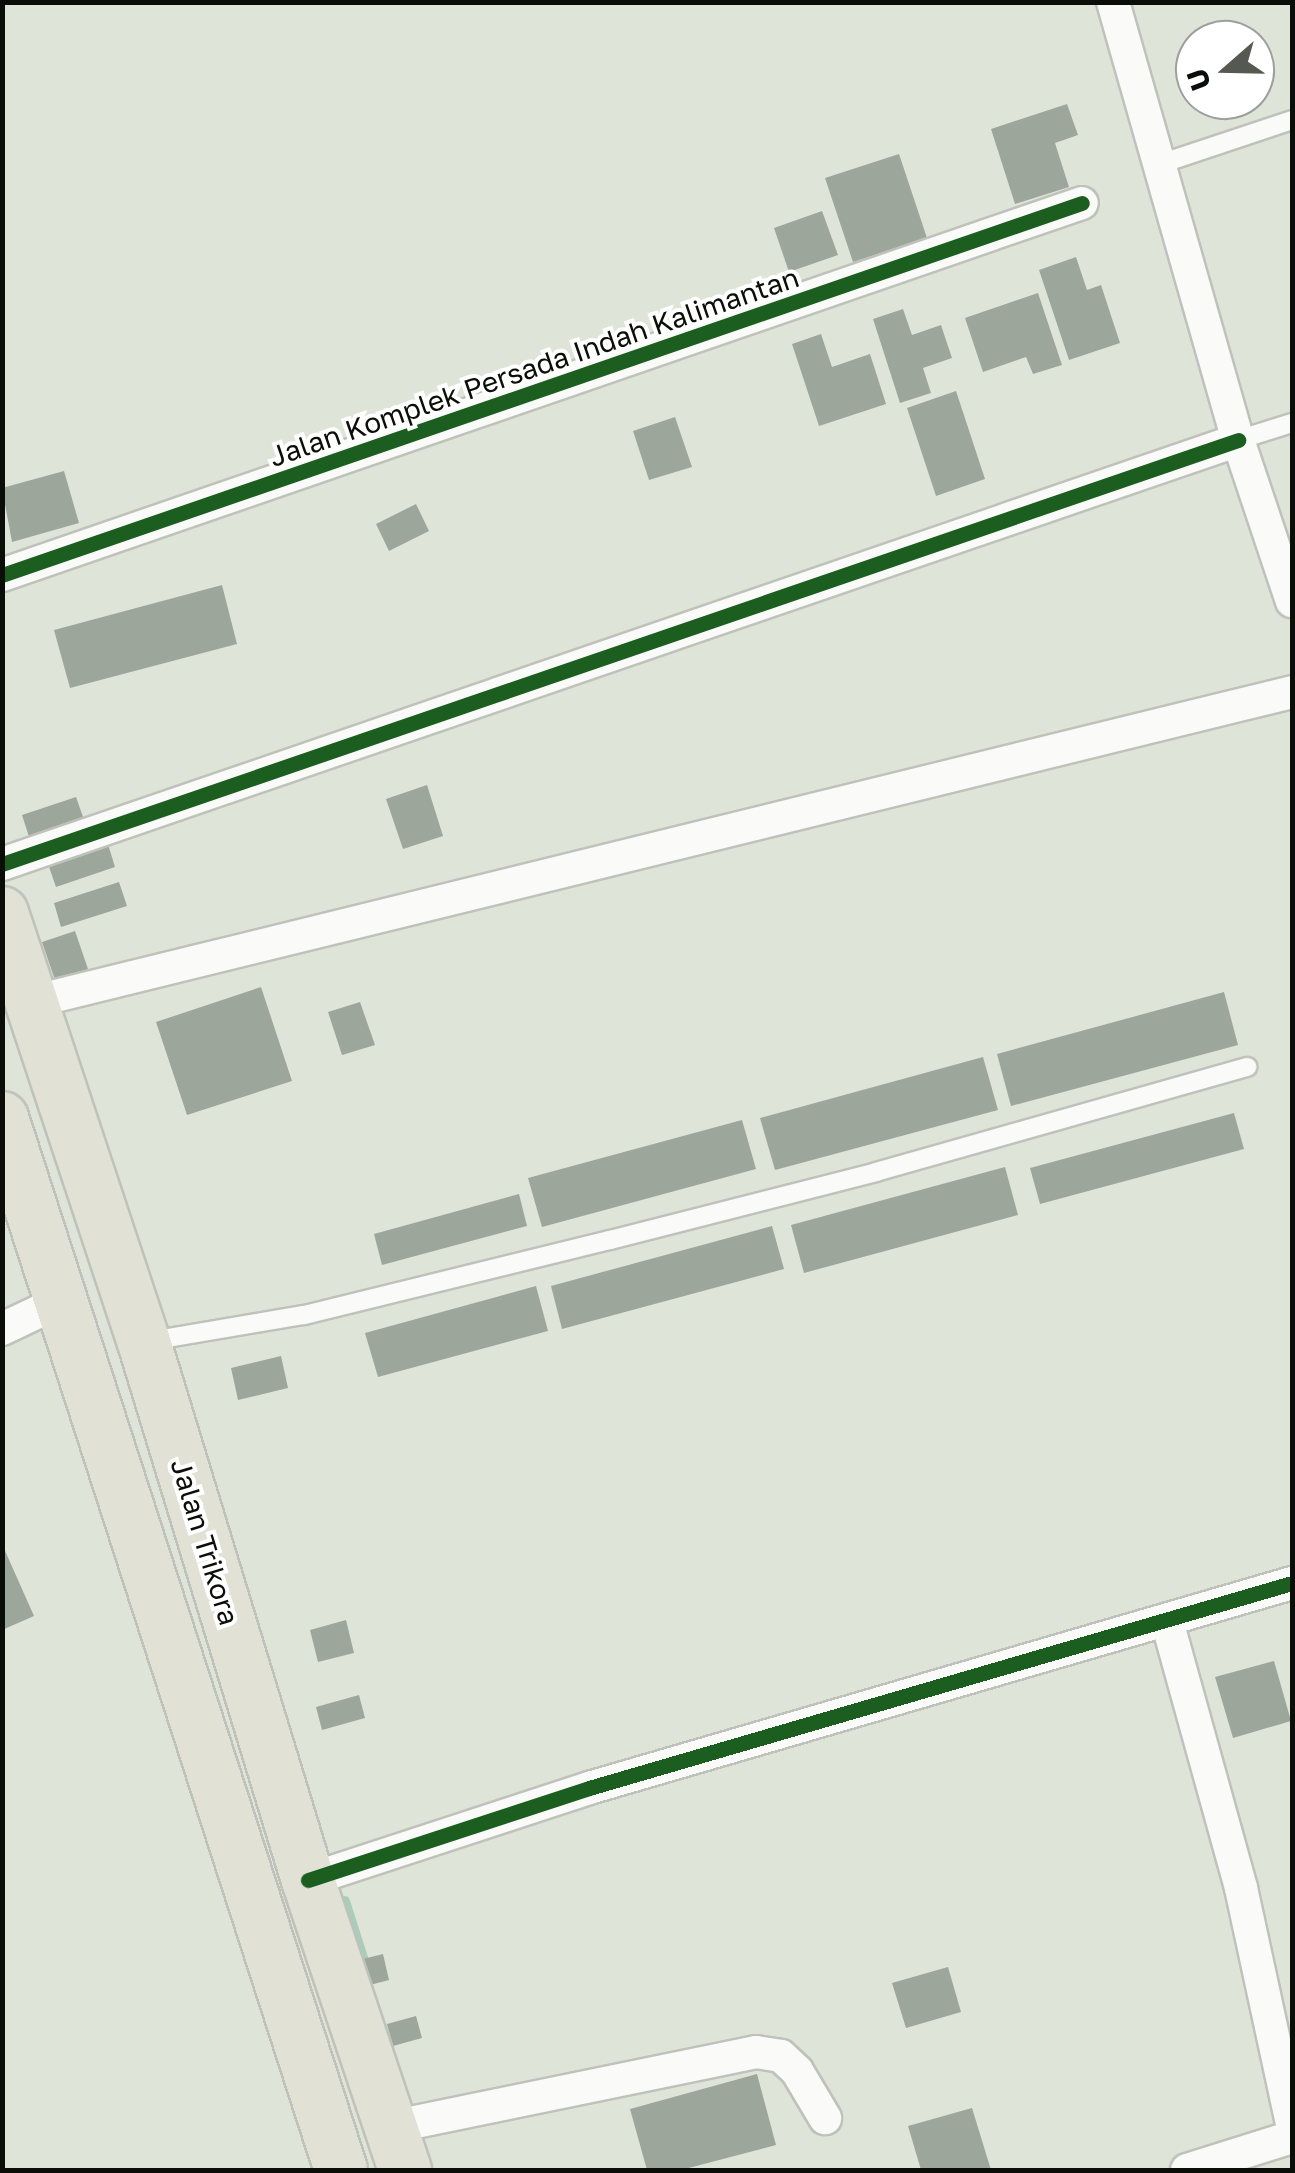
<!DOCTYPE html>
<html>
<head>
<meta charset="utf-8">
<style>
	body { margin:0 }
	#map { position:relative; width:1295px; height:2173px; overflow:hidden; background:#dfe4d9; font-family:"Golos Text",sans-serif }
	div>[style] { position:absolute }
	.stream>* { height:11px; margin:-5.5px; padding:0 5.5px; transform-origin:5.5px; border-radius:5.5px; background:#a8ceba }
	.building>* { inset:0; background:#9da69b }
	.roads { filter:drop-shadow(2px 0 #bfc2ba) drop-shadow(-2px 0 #bfc2ba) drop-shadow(0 2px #bfc2ba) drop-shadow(0 -2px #bfc2ba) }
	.service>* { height:18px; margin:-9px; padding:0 9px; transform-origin:9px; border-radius:9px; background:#fafbf9 }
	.minor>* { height:32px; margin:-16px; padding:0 16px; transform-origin:16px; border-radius:16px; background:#fafbf9 }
	.primary>* { height:52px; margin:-26px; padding:0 26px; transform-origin:26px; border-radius:26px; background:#e1e1d6 }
	.cycleway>* { height:15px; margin:-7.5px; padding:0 7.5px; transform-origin:7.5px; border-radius:7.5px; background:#1b5e20 }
	span { translate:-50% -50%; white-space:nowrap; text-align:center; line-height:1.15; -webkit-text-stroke:8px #fff; paint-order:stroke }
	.street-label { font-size:28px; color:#0b0e08 }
	.frame { position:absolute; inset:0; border:5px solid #0b0e08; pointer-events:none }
	.north { position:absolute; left:1175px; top:20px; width:100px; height:100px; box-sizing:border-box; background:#fff; border:2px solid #9d9f9c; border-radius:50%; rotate:250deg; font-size:28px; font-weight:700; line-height:40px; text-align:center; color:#0b0e08 }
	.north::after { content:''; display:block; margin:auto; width:35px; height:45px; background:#555951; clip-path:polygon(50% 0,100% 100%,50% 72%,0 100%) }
</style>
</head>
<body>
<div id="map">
	<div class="stream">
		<div style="left:344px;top:1901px;width:76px;rotate:72.3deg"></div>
	</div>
	<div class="building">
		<div style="clip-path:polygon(1067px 104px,1078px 135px,1055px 143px,1069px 187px,1015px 204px,991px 129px)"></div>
		<div style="clip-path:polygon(899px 154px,927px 238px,853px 262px,825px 178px)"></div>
		<div style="clip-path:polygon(822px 211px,838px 255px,789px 272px,774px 228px)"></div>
		<div style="clip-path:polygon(1076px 257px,1087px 290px,1101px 285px,1120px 343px,1069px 360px,1039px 270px)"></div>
		<div style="clip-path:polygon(1038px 293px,1062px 365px,1033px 374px,1026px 357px,983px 372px,965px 318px)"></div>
		<div style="clip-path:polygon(903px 309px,912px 335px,941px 325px,952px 358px,923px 368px,931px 393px,900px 403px,873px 319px)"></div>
		<div style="clip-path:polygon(821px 334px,832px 367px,870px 354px,886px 404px,819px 426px,792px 344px)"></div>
		<div style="clip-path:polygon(956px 391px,985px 479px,936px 496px,907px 408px)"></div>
		<div style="clip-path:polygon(675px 417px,692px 467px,649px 480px,633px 431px)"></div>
		<div style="clip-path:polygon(64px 471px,79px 523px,12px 542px,2px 488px)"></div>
		<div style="clip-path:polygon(416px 504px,429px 531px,389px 551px,376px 524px)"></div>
		<div style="clip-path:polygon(222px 585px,237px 644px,70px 688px,54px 630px)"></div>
		<div style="clip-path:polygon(427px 785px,443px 836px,403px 849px,386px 799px)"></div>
		<div style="clip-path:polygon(76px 797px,88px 831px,33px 849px,22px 815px)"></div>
		<div style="clip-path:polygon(107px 841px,115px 867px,56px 887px,47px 861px)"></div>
		<div style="clip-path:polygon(119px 882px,127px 906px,61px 927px,54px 903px)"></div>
		<div style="clip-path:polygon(75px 931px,88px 969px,55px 980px,42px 942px)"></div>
		<div style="clip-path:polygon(261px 987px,292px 1081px,187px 1115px,156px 1022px)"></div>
		<div style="clip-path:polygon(1224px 992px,1238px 1045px,1011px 1106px,997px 1054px)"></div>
		<div style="clip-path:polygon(360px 1002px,375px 1045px,342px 1055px,328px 1012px)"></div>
		<div style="clip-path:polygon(983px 1057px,998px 1110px,775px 1170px,760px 1118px)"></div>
		<div style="clip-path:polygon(1234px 1113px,1244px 1149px,1040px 1204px,1030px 1168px)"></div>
		<div style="clip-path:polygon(742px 1120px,756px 1169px,542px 1227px,528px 1178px)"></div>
		<div style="clip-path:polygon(1005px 1167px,1018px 1215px,804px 1273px,791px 1225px)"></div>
		<div style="clip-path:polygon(519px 1194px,527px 1226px,382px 1265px,374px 1234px)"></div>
		<div style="clip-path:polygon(772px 1226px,784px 1269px,562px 1329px,551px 1286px)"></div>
		<div style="clip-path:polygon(536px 1286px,548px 1331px,378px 1377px,365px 1333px)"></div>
		<div style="clip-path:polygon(281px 1356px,288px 1388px,238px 1400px,231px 1368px)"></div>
		<div style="clip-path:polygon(2px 1544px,34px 1616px,2px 1630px)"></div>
		<div style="clip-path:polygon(346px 1620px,354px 1653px,318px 1662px,310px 1630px)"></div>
		<div style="clip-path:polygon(1274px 1661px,1291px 1721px,1233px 1738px,1215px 1677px)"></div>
		<div style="clip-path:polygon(359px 1695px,365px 1718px,322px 1730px,316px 1707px)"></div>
		<div style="clip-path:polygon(383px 1954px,389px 1980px,366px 1986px,359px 1960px)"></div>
		<div style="clip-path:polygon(948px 1967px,961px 2012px,906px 2028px,892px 1983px)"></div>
		<div style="clip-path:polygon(416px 2016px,422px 2038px,393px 2046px,387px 2024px)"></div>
		<div style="clip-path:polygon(757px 2074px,776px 2145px,681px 2170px,647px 2170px,630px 2109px)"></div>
		<div style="clip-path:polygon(972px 2108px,991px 2170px,921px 2170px,908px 2126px)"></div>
	</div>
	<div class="roads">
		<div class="service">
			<div style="left:1160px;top:164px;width:139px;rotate:-18.4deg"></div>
			<div style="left:1238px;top:440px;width:57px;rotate:-17.5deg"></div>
			<div style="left:150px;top:1341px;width:156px;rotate:-9.6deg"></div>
			<div style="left:304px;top:1315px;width:315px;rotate:-13.8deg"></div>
			<div style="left:610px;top:1240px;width:275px;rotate:-14.3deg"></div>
			<div style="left:876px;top:1172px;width:386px;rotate:-15.8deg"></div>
		</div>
		<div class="minor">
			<div style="left:1113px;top:2px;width:455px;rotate:74.1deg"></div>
			<div style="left:1238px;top:440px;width:170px;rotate:71.5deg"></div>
			<div style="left:2px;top:575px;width:1142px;rotate:-19.01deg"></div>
			<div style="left:2px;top:864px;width:1307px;rotate:-18.93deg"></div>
			<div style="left:31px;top:1002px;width:1299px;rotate:-13.81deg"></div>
			<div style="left:2px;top:1329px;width:65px;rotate:-25.4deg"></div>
			<div style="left:1167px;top:1621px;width:277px;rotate:74.5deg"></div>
			<div style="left:1241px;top:1888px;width:241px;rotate:77.8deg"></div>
			<div style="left:308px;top:1880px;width:296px;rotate:-18.1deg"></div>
			<div style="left:589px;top:1788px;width:732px;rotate:-16.26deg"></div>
			<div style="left:391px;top:2127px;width:373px;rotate:-11.6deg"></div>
			<div style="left:756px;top:2052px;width:25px;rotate:9deg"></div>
			<div style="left:781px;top:2056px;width:22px;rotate:43deg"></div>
			<div style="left:797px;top:2071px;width:55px;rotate:59.2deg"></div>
			<div style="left:1187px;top:2170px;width:110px;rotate:-17.4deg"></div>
		</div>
		<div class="primary">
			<div style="left:2px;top:913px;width:452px;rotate:71.7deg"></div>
			<div style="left:144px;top:1342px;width:562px;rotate:73.05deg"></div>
			<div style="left:308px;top:1880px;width:306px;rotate:71.5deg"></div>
			<div style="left:2px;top:1118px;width:1105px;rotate:72.14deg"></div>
		</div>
	</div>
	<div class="cycleway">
		<div style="left:2px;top:575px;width:1142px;rotate:-19.01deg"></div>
		<div style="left:2px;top:864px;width:1307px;rotate:-18.93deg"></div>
		<div style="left:308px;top:1880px;width:296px;rotate:-18.1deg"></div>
		<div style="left:589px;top:1788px;width:732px;rotate:-16.26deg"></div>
	</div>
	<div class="street-label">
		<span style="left:534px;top:367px;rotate:-19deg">Jalan Komplek Persada Indah Kalimantan</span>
		<span style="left:205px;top:1542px;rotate:73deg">Jalan Trikora</span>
	</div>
	<div class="frame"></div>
	<div class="north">U</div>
</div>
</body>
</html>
